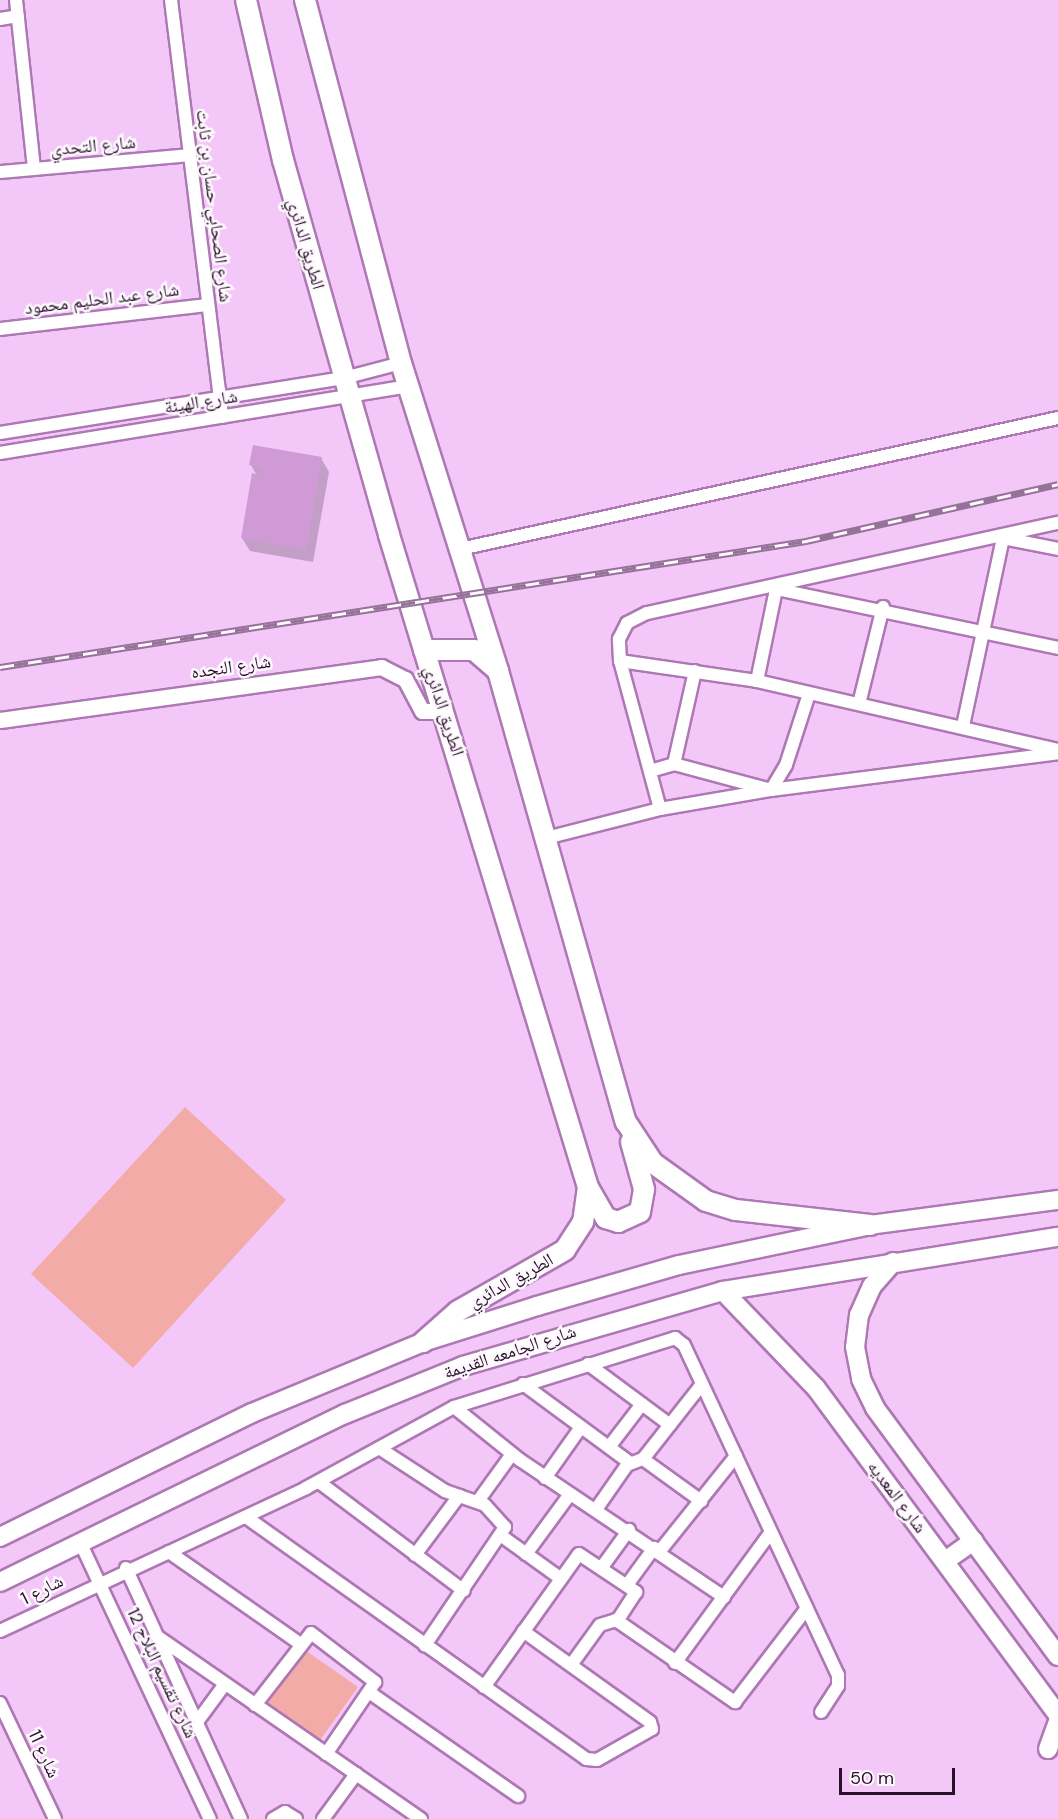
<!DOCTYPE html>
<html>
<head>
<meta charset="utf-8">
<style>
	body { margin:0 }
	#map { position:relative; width:1058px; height:1819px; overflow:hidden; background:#f4c7f9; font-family:"DM Sans","Noto Naskh Arabic",sans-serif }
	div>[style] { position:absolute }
	.green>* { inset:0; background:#f3aba7 }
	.shadow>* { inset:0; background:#0003 }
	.building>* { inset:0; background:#d09ad6 }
	.roads { filter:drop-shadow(2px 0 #ad78b3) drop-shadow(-2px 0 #ad78b3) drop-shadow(0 2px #ad78b3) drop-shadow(0 -2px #ad78b3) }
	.minor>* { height:12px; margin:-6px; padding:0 6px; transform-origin:6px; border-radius:6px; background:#fff }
	.tertiary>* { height:15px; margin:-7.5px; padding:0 7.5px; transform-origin:7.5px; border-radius:7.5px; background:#fff }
	.secondary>* { height:18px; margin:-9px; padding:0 9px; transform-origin:9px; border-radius:9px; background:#fff }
	.primary>* { height:20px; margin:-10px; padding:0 10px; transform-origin:10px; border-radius:10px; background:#fff }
	.rail>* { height:7px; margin-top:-3.5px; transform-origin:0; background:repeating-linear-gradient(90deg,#fef8fe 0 14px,#957398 0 28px); box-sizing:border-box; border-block:2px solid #957398 }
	span { translate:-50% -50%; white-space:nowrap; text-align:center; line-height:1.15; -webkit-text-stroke:5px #fef8fe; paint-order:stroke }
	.street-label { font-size:18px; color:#271229 }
	.scale { position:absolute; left:839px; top:1768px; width:116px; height:27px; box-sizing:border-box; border:3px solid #271229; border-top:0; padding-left:8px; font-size:18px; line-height:21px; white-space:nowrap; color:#271229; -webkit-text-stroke:4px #fef8fe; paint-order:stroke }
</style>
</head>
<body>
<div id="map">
	<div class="green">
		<div style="clip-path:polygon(185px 1107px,286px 1200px,133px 1368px,31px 1274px)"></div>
		<div style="clip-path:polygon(305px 1650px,358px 1687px,318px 1743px,265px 1706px)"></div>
	</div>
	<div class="shadow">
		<div style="clip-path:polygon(321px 458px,329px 472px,313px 562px,250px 551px,242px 538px,257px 476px,251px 465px)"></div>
	</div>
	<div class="building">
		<div style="clip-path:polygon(253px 445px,322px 457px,306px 550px,241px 538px,252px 473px,259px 475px,261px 467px,249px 465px)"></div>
	</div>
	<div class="roads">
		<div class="minor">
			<div style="left:16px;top:0;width:170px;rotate:83.9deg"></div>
			<div style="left:171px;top:0;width:420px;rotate:83deg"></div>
			<div style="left:0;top:19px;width:18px;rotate:-9deg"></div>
			<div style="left:0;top:172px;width:191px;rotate:-5.1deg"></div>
			<div style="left:0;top:329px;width:209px;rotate:-6.6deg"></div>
			<div style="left:0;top:433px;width:348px;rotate:-9.1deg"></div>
			<div style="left:344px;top:378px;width:59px;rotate:-14.7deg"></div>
			<div style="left:0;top:453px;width:413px;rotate:-9.3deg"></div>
			<div style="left:460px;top:549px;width:612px;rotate:-12.36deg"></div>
			<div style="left:620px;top:661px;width:138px;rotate:8.3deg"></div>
			<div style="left:757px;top:681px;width:309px;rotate:12.9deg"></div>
			<div style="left:695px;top:671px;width:95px;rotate:102.7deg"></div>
			<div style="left:674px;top:764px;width:100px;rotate:15deg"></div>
			<div style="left:771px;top:790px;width:29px;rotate:-59deg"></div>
			<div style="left:786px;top:765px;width:75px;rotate:-72.1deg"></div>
			<div style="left:757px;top:681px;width:94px;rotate:-78.3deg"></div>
			<div style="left:776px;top:589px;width:288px;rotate:11.8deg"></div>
			<div style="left:859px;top:704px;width:100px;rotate:-76.1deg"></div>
			<div style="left:963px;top:726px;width:192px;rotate:-78deg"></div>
			<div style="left:1003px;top:538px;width:56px;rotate:11.3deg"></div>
			<div style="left:650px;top:771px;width:25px;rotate:-16deg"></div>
			<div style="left:660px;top:809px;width:153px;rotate:-105.1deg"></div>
			<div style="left:620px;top:661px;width:22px;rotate:-93deg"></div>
			<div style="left:619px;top:639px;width:18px;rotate:-63deg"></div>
			<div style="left:627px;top:623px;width:22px;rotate:-27deg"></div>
			<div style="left:647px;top:613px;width:421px;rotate:-12.4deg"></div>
			<div style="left:546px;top:838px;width:118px;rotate:-14.3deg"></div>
			<div style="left:660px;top:809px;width:113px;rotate:-9.7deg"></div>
			<div style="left:771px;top:790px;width:289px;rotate:-7.3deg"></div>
			<div style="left:588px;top:1364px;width:102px;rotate:36.6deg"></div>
			<div style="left:523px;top:1384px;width:133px;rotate:36.4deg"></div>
			<div style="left:454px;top:1407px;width:85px;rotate:38.8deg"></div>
			<div style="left:520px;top:1460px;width:246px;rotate:33.9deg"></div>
			<div style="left:609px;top:1447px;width:54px;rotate:-52.5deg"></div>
			<div style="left:379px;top:1448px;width:79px;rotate:33.1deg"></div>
			<div style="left:445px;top:1491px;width:42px;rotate:19.3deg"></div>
			<div style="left:485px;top:1505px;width:30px;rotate:48deg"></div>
			<div style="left:505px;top:1527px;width:143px;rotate:124.1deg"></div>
			<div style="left:643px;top:1459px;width:95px;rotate:-51.8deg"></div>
			<div style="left:545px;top:1478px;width:62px;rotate:-54.8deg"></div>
			<div style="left:319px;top:1482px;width:181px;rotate:36.9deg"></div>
			<div style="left:478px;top:1501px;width:58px;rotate:-54.1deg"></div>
			<div style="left:597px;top:1508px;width:52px;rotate:-55.1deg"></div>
			<div style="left:627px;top:1465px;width:17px;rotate:-21deg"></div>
			<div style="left:643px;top:1459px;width:72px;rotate:35.9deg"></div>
			<div style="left:246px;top:1517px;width:417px;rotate:35.4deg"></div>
			<div style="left:586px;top:1759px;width:11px;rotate:5deg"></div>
			<div style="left:597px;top:1760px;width:63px;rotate:-29.4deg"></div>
			<div style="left:652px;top:1729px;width:7px;rotate:-106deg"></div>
			<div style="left:650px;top:1722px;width:156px;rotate:-144.4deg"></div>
			<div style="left:503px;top:1537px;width:70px;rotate:35.7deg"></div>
			<div style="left:80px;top:1542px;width:306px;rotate:64.9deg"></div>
			<div style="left:169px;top:1552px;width:159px;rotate:35deg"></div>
			<div style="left:659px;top:1552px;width:123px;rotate:-51.3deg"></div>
			<div style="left:526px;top:1554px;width:74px;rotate:-53.7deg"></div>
			<div style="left:415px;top:1555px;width:74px;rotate:-53.3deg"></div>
			<div style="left:602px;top:1567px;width:46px;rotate:-53.9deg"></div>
			<div style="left:126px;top:1568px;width:276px;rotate:65.4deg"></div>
			<div style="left:627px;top:1585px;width:46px;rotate:-53.9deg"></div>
			<div style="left:0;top:1631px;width:338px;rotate:-25deg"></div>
			<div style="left:306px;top:1488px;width:169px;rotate:-28.7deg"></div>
			<div style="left:454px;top:1407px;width:232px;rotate:-17.3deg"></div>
			<div style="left:675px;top:1338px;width:11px;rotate:38deg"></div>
			<div style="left:684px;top:1345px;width:364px;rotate:65deg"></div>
			<div style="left:838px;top:1675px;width:11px;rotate:90deg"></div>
			<div style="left:838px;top:1686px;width:31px;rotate:123deg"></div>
			<div style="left:158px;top:1637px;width:320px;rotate:34.7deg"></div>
			<div style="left:675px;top:1663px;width:162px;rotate:-53.8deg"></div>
			<div style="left:571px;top:1665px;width:49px;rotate:-54.1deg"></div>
			<div style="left:600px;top:1625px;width:17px;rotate:-17deg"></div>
			<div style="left:616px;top:1620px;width:145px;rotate:34.6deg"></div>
			<div style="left:735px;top:1702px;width:118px;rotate:-52.5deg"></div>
			<div style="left:484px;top:1687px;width:163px;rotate:-54.5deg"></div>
			<div style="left:579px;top:1554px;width:69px;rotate:33.7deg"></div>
			<div style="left:636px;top:1592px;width:35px;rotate:123deg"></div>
			<div style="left:369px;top:1692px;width:182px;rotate:34.9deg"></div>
			<div style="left:0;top:1703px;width:128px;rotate:64.6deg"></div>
			<div style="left:255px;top:1705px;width:91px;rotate:-52.1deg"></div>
			<div style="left:311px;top:1633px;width:81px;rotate:37.4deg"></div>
			<div style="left:375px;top:1682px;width:87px;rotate:124.2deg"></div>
			<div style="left:197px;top:1722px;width:47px;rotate:-53.6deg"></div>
			<div style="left:273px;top:1819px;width:14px;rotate:-30deg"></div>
			<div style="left:285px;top:1812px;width:13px;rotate:32deg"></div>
			<div style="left:323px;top:1819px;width:56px;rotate:-53.7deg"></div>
		</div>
		<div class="tertiary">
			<div style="left:0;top:720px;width:385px;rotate:-7.9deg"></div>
			<div style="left:381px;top:667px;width:27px;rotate:27deg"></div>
			<div style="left:405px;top:679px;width:36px;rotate:62deg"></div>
			<div style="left:422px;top:711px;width:22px"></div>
		</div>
		<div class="secondary">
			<div style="left:893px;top:1262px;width:32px;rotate:131deg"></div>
			<div style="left:872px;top:1286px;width:32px;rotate:114deg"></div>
			<div style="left:859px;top:1315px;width:32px;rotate:97deg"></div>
			<div style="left:855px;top:1347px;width:33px;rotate:79deg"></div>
			<div style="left:861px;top:1379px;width:32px;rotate:64deg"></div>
			<div style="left:875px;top:1408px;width:308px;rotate:53.6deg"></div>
			<div style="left:723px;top:1291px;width:134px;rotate:46.2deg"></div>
			<div style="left:816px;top:1388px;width:407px;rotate:53.5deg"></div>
			<div style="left:0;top:1537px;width:281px;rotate:-26.2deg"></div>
			<div style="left:252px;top:1413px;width:185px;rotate:-22.5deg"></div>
			<div style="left:423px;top:1342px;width:120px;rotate:-17.5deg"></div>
			<div style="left:537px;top:1306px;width:148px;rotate:-16.1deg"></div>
			<div style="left:679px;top:1265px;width:195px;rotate:-11.8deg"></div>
			<div style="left:870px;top:1225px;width:190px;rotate:-7.6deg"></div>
			<div style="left:945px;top:1561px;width:35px;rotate:-35deg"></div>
			<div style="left:0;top:1582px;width:384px;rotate:-26deg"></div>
			<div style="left:345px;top:1414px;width:127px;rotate:-22.1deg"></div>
			<div style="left:463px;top:1366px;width:271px;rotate:-16.1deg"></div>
			<div style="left:723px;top:1291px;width:339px;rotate:-9.2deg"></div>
			<div style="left:1048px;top:1749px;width:30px;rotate:-70deg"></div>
		</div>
		<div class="primary">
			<div style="left:246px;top:0;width:164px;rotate:77deg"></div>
			<div style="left:283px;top:160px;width:390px;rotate:74.2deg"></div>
			<div style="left:389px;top:535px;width:682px;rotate:73.03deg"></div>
			<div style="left:588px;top:1187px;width:35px;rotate:98deg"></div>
			<div style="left:583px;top:1222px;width:33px;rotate:123deg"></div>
			<div style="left:565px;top:1250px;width:123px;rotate:150.3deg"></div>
			<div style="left:458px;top:1311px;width:47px;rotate:138.5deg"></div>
			<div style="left:305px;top:0;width:375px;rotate:75.2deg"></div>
			<div style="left:401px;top:363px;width:323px;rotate:72.5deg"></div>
			<div style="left:498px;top:671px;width:469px;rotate:74.2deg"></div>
			<div style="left:626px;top:1122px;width:49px;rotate:56.6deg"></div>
			<div style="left:653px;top:1163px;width:65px;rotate:35.6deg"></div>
			<div style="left:706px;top:1201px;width:31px;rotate:17deg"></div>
			<div style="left:736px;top:1210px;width:135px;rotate:6.4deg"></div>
			<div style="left:424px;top:650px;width:50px"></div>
			<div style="left:474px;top:650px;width:32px;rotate:41deg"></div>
			<div style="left:589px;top:1189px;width:34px;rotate:60deg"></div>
			<div style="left:606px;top:1218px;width:13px;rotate:18deg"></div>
			<div style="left:618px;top:1222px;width:24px;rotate:-24deg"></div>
			<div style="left:640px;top:1212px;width:23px;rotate:-80deg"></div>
			<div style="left:644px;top:1189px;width:49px;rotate:-105.5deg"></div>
		</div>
	</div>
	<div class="rail">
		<div style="left:0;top:667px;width:816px;rotate:-8.88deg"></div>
		<div style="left:806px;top:541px;width:258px;rotate:-12.7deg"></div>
	</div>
	<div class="street-label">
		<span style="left:93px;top:146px;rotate:-5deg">شارع التحدي</span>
		<span style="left:214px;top:206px;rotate:83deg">شارع الصحابي حسان بن ثابت</span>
		<span style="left:306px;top:244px;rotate:74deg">الطريق الدائري</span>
		<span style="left:102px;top:299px;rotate:-7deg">شارع عبد الحليم محمود</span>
		<span style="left:201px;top:402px;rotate:-9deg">شارع الهيئة</span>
		<span style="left:231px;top:667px;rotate:-8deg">شارع النجده</span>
		<span style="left:444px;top:711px;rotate:72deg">الطريق الدائري</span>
		<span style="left:511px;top:1281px;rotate:-29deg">الطريق الدائري</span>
		<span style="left:510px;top:1352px;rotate:-18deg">شارع الجامعه القديمة</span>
		<span style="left:897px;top:1497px;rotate:53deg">شارع المعديه</span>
		<span style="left:42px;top:1590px;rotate:-27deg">شارع 1</span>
		<span style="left:162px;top:1673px;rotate:65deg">شارع تقسيم البلاح 12</span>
		<span style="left:44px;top:1754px;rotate:65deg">شارع 11</span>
	</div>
	<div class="scale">50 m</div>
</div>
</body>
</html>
